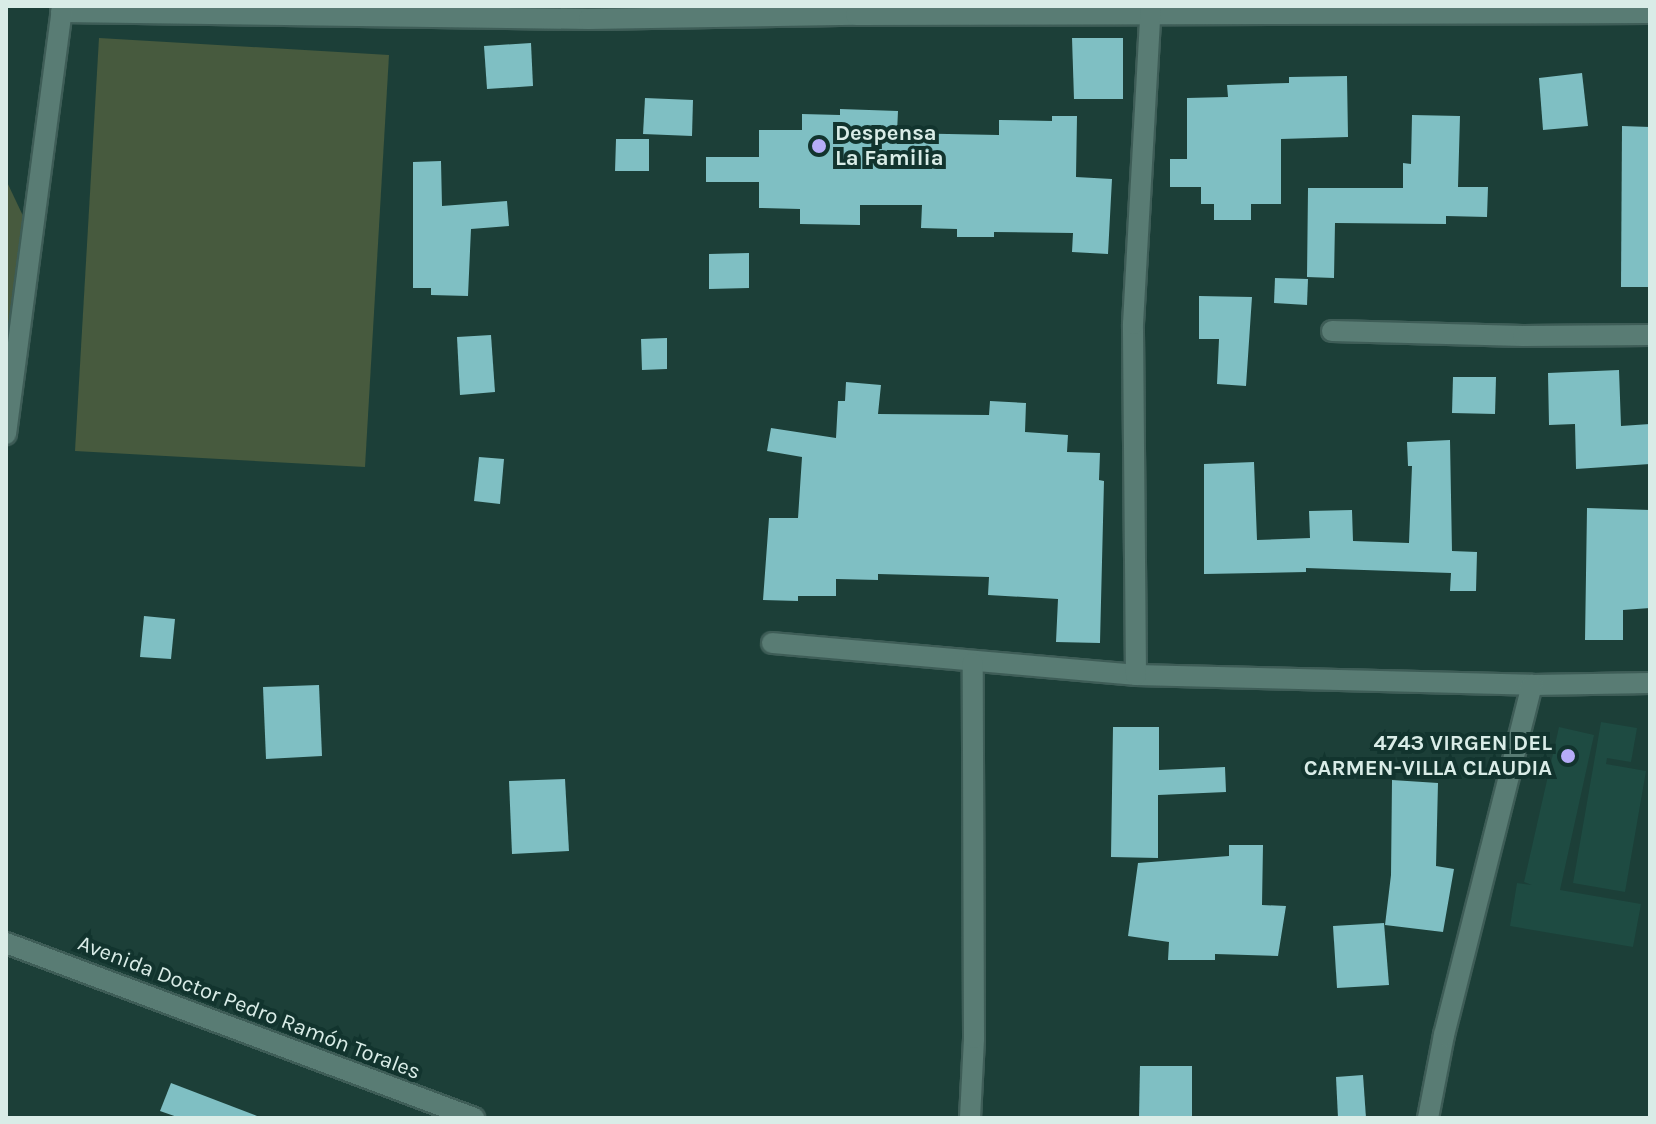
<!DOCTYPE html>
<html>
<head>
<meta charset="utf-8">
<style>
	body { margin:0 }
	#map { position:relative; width:1656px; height:1124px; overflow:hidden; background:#1c3f38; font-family:Karla,sans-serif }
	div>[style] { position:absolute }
	.built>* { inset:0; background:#1e4b42 }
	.green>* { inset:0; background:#475a3e }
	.building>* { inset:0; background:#7fbfc3 }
	.roads { filter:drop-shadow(2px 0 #3e5d57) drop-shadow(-2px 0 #3e5d57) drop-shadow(0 2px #3e5d57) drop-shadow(0 -2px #3e5d57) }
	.minor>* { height:20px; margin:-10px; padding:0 10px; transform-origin:10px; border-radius:10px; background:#597c74 }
	.dots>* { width:22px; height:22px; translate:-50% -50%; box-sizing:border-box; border:4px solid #12342e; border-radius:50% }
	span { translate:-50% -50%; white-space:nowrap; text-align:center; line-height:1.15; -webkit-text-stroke:8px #12342e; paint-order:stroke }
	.poi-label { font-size:22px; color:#d9ece7; font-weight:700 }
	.left { translate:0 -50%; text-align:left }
	.right { translate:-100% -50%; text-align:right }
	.street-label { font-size:22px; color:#d9ece7 }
	.frame { position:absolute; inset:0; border:8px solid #d9ece7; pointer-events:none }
</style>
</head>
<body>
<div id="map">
	<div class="built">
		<div style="clip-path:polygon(1601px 722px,1637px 728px,1631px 762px,1607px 758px,1606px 764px,1646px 771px,1625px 892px,1573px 883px)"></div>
		<div style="clip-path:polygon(1559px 727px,1594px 735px,1560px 890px,1641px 904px,1633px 947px,1510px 926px,1517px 883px,1532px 885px,1524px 882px)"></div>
	</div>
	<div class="green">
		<div style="clip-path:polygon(99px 38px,389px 55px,365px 467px,75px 451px)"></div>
		<div style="clip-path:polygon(6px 180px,33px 237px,6px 425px)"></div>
	</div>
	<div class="building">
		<div style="clip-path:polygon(1072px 38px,1123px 38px,1123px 99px,1074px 99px)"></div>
		<div style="clip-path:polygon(531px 43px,533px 86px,487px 89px,484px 46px)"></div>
		<div style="clip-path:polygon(1582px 73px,1588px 126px,1543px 130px,1539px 78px)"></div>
		<div style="clip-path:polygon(1347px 76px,1348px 137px,1281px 139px,1281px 204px,1251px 204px,1251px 220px,1214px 220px,1214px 204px,1201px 204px,1201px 187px,1170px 187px,1170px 159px,1187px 159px,1187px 98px,1228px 97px,1227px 85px,1289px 83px,1289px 77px)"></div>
		<div style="clip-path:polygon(645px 98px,693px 100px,692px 136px,643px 134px)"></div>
		<div style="clip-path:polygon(840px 109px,898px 111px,897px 133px,999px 135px,999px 120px,1052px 121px,1052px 116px,1077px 116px,1076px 177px,1112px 179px,1108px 254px,1072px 252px,1073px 233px,994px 232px,994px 237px,957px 237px,957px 229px,921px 228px,922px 205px,860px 205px,860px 225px,800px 224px,800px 209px,759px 208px,759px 182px,706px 182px,706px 157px,759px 157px,759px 130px,802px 130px,802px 114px,840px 115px)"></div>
		<div style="clip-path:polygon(1412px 115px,1460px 116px,1458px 187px,1488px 187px,1487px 217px,1446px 216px,1446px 224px,1335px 223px,1334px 278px,1307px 277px,1308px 188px,1403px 188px,1403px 163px,1411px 164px)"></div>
		<div style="clip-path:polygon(1622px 126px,1650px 127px,1650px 287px,1621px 287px)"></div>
		<div style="clip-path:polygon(616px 139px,649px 139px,649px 171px,615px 171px)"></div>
		<div style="clip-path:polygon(441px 161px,442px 206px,507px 201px,509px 226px,471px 229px,468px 296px,431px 295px,431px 288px,413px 288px,413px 162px)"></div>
		<div style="clip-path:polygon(749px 253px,749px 288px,709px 289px,709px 254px)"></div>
		<div style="clip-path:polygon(1275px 278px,1308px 279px,1307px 305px,1274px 303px)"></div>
		<div style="clip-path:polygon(1199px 296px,1252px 297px,1246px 386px,1217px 384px,1219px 339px,1199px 339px)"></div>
		<div style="clip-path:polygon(491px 335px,495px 392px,460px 395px,457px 337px)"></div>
		<div style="clip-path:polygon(667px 338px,667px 369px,642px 370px,641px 339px)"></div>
		<div style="clip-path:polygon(1619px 370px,1621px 426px,1650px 424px,1650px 464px,1576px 469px,1575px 424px,1549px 425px,1548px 373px)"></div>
		<div style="clip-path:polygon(1453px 377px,1496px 377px,1495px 414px,1452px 413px)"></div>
		<div style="clip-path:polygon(846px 382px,881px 385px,878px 414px,989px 415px,990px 401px,1026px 403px,1025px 432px,1068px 435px,1067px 452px,1100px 453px,1099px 480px,1104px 481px,1100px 643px,1056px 642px,1058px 599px,988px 595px,989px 577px,878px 574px,878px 580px,836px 579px,836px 596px,798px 596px,798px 601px,763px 600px,769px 518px,798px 518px,802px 457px,767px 451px,771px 428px,836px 438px,838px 401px,845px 401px)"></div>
		<div style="clip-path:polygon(1450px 440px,1452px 551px,1477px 552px,1476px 591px,1450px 591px,1451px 573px,1306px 568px,1306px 572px,1204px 574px,1204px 464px,1254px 462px,1257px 540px,1310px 538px,1309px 511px,1352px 510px,1353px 541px,1409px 543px,1412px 466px,1408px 466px,1407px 442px)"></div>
		<div style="clip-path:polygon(479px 457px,504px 459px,500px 504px,474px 501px)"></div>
		<div style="clip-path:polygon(1587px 508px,1650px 510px,1650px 608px,1623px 610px,1623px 640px,1585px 640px)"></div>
		<div style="clip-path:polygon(144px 616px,175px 619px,171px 659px,140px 657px)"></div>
		<div style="clip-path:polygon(319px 685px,322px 756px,266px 759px,263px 687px)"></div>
		<div style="clip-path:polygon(1113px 727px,1159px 727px,1159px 770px,1225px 767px,1226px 792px,1158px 795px,1158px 858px,1111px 857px)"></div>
		<div style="clip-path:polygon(565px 779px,569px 851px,512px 854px,509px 781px)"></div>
		<div style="clip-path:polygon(1392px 780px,1438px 783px,1436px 866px,1454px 869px,1443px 932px,1385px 925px,1391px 875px)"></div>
		<div style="clip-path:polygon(1229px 845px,1263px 845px,1262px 905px,1286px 906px,1278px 956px,1215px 954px,1215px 960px,1168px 960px,1169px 942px,1128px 936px,1138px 863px,1229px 856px)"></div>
		<div style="clip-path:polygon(1384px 923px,1389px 985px,1337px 988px,1333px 926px)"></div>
		<div style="clip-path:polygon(1140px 1066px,1192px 1066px,1192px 1118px,1139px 1118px)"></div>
		<div style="clip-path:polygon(1363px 1075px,1366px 1118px,1338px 1118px,1336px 1077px)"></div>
		<div style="clip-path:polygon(171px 1083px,257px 1116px,257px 1118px,180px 1118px,160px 1111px)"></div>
	</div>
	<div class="roads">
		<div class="minor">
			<div style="left:61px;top:12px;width:528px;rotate:0.76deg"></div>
			<div style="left:589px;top:19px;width:267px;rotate:-0.9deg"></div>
			<div style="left:856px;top:15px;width:794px;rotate:-0.14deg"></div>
			<div style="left:1332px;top:331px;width:191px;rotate:1.5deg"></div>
			<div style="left:1523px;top:336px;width:127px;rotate:-0.5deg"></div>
			<div style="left:6px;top:434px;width:432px;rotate:-82.5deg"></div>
			<div style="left:772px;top:643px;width:365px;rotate:5deg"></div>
			<div style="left:1136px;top:675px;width:396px;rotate:1.4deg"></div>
			<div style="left:1532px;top:685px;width:118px;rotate:-1deg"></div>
			<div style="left:1136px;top:675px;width:351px;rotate:-90.5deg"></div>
			<div style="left:1133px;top:324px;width:319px;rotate:-86.8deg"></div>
			<div style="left:6px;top:943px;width:500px;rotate:20.5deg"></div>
			<div style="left:970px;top:1118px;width:80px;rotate:-87.1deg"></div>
			<div style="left:974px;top:1038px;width:375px;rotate:-90.2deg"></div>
			<div style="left:1428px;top:1118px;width:85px;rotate:-79.1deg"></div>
			<div style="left:1444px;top:1035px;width:361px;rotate:-75.9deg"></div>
		</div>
	</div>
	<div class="dots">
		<div style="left:819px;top:146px;background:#b6acf8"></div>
		<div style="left:1568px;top:756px;background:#b6acf8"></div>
	</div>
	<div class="poi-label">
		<span class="left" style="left:835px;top:146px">Despensa<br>La Familia</span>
		<span class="right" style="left:1552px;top:756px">4743 VIRGEN DEL<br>CARMEN-VILLA CLAUDIA</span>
	</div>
	<div class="street-label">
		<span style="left:249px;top:1008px;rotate:21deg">Avenida Doctor Pedro Ramón Torales</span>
	</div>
	<div class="frame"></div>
</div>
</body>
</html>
